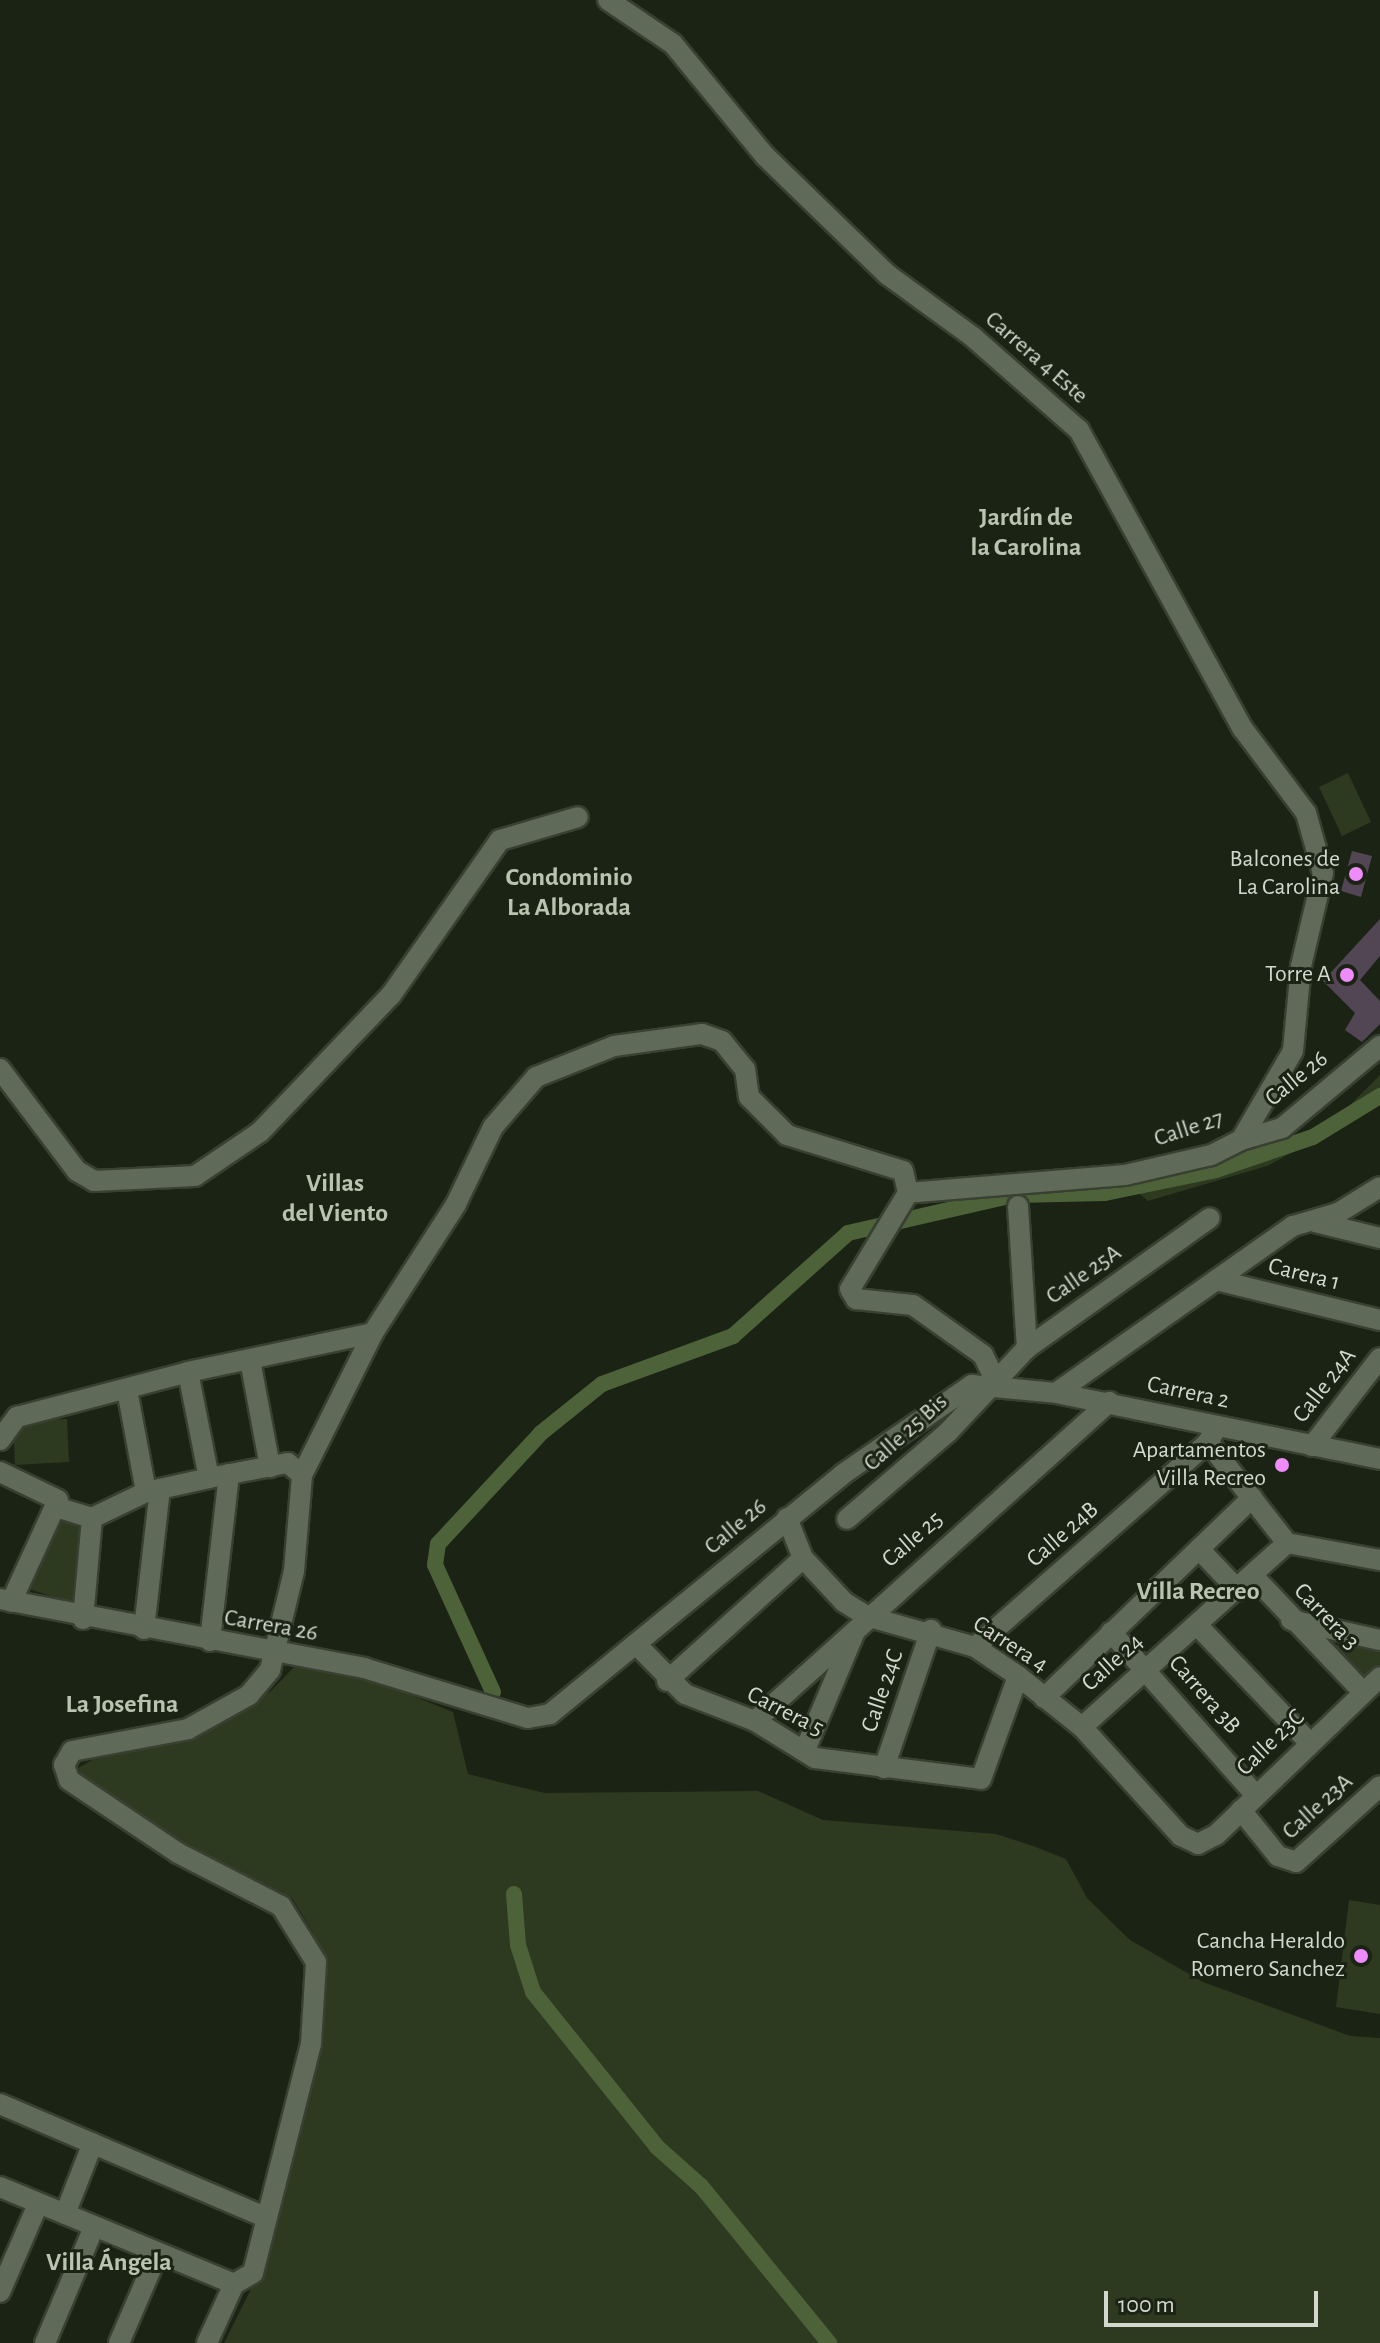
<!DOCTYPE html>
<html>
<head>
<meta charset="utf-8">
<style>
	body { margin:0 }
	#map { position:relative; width:1380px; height:2343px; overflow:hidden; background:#1b2314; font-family:"Alegreya Sans",sans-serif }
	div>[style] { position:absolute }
	.green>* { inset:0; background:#2d3a20 }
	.canal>* { height:16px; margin:-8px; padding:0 8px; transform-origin:8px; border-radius:8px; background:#4e6239 }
	.building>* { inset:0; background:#534654 }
	.roads { filter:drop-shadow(2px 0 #384032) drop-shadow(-2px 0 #384032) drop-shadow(0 2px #384032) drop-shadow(0 -2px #384032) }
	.minor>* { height:20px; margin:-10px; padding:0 10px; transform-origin:10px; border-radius:10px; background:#606a58 }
	.dots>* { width:22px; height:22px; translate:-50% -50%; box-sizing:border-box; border:4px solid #1b2314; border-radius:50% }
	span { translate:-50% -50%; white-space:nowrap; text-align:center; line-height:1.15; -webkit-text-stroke:6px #1b2314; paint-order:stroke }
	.street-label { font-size:24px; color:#d3d8ce }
	.poi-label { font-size:24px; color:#d3d8ce }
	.right { translate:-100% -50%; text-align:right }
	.neighbourhood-label { font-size:26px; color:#b9c3b0; font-weight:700 }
	.scale { position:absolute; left:1104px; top:2291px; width:214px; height:36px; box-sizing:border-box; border:4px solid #d3d8ce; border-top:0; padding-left:10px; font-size:24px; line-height:28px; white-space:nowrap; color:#d3d8ce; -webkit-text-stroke:6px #1b2314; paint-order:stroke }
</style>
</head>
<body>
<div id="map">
	<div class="green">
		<div style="clip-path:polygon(1348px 773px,1371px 822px,1342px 836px,1319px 787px)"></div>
		<div style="clip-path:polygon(1380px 1075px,1380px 1105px,1267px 1166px,1148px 1201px,1134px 1189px,1280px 1148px,1339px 1116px)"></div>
		<div style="clip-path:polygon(67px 1419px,69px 1462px,15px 1465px,13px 1421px)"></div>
		<div style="clip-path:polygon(64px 1519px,89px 1524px,79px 1605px,26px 1588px,51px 1523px)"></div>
		<div style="clip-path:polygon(1332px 1644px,1380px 1651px,1380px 1669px,1364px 1682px)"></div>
		<div style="clip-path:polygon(294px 1667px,361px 1675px,453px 1712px,468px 1774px,503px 1783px,545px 1793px,758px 1791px,823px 1820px,996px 1834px,1033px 1846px,1066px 1859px,1087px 1898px,1130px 1940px,1203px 1982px,1350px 2036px,1380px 2038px,1380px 2343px,224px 2343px,261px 2269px,323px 1964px,312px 1931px,292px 1898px,189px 1845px,85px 1780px,78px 1768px,112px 1749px,196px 1734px,270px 1692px)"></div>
		<div style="clip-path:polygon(1349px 1900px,1380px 1905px,1380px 2014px,1336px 2007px)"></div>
	</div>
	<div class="canal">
		<div style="left:493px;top:1692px;width:140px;rotate:-114.5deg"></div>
		<div style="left:435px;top:1565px;width:21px;rotate:-82deg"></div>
		<div style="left:438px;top:1544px;width:151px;rotate:-47.1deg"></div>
		<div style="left:541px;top:1433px;width:78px;rotate:-38.8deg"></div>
		<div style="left:602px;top:1384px;width:140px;rotate:-20.1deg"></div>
		<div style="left:733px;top:1336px;width:154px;rotate:-41.8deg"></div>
		<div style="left:848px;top:1233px;width:170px;rotate:-12.9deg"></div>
		<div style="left:1014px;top:1195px;width:91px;rotate:-1.3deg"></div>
		<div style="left:1105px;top:1193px;width:113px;rotate:-11.7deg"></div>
		<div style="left:1216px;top:1170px;width:102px;rotate:-18.8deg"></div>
		<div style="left:1313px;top:1137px;width:79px;rotate:-31.5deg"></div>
		<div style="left:514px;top:1894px;width:51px;rotate:85.5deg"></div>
		<div style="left:518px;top:1945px;width:49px;rotate:72.3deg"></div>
		<div style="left:533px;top:1992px;width:198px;rotate:51.3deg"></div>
		<div style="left:657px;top:2147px;width:59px;rotate:41.6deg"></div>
		<div style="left:701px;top:2186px;width:203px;rotate:50.8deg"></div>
	</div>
	<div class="building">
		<div style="clip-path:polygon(1352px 851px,1372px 856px,1361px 897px,1341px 891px)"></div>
		<div style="clip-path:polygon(1380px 919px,1380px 956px,1360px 980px,1380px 1001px,1380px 1024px,1362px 1042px,1345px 1030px,1355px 1013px,1323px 981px)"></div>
	</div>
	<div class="roads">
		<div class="minor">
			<div style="left:608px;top:0;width:78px;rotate:34.1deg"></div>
			<div style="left:673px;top:44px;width:145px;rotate:50.6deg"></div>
			<div style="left:765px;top:156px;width:171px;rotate:44.1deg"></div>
			<div style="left:888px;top:275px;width:105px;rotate:36.1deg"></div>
			<div style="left:973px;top:337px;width:141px;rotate:41.3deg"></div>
			<div style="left:1079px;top:430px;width:341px;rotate:61.3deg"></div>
			<div style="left:1243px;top:729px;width:105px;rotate:53.1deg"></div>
			<div style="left:1306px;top:813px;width:62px;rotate:74.2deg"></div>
			<div style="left:1323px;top:873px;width:96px;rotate:103.3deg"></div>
			<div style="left:1301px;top:966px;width:85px;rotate:95.4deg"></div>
			<div style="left:1293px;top:1051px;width:103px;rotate:120.3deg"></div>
			<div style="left:1241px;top:1140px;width:34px;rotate:153deg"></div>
			<div style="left:1211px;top:1155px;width:88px;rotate:166.9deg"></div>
			<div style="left:1125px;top:1175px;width:218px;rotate:175.3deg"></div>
			<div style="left:0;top:1069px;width:128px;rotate:53deg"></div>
			<div style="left:77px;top:1171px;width:20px;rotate:30deg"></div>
			<div style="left:94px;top:1181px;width:101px;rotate:-2.8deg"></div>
			<div style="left:195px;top:1176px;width:78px;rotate:-34.1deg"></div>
			<div style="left:260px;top:1132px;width:190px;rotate:-46.3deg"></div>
			<div style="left:391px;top:995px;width:189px;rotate:-54.9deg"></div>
			<div style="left:500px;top:840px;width:81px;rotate:-16.4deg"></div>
			<div style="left:1241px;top:1140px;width:43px;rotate:-16.3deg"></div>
			<div style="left:1282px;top:1128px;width:128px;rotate:-39.9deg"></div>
			<div style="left:1018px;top:1206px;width:142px;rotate:86.4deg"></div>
			<div style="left:1315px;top:1222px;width:67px;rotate:13.8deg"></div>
			<div style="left:1216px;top:1280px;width:169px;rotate:13.7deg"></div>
			<div style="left:250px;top:1360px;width:109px;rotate:79.4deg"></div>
			<div style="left:188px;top:1372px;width:108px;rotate:78.8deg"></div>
			<div style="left:127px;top:1390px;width:104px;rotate:79.4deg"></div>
			<div style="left:1056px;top:1393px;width:290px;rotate:-35.2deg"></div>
			<div style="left:1293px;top:1226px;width:47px;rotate:-16.1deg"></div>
			<div style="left:1338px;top:1213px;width:49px;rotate:-31.8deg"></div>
			<div style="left:0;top:1440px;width:29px;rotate:-54deg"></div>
			<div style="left:17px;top:1417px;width:177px;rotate:-14.7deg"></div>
			<div style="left:188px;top:1372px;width:189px;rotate:-11.9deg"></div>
			<div style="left:1208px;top:1442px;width:128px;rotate:52deg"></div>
			<div style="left:1287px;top:1543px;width:95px;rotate:10.4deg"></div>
			<div style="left:1312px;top:1446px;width:111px;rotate:-52.3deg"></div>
			<div style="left:0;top:1472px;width:64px;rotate:25.8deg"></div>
			<div style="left:58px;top:1500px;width:112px;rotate:114.7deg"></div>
			<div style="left:56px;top:1507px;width:38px;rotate:17deg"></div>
			<div style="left:92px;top:1518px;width:60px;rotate:-25.7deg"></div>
			<div style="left:146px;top:1492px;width:65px;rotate:-12.5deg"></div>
			<div style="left:209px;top:1478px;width:80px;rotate:-10.8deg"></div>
			<div style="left:288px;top:1463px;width:18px;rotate:41deg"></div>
			<div style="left:787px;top:1518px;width:43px;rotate:68.2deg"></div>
			<div style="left:803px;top:1558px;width:60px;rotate:47deg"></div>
			<div style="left:844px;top:1602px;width:26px;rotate:32deg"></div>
			<div style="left:866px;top:1616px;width:113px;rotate:15.9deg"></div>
			<div style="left:975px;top:1647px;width:52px;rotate:34deg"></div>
			<div style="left:1018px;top:1676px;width:82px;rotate:38.6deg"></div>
			<div style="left:1082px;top:1727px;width:147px;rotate:47.8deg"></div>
			<div style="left:1181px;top:1836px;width:19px;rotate:25deg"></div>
			<div style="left:1198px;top:1844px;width:20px;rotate:-27deg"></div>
			<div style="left:1216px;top:1835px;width:228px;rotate:-43.9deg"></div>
			<div style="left:847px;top:1519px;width:133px;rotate:-40.7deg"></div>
			<div style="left:948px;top:1432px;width:115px;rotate:-46.8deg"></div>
			<div style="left:1027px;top:1348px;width:224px;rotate:-35.4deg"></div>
			<div style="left:1199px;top:1549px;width:57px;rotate:46.4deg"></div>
			<div style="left:1253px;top:1576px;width:160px;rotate:46.5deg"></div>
			<div style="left:0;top:1599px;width:370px;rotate:10.7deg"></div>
			<div style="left:364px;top:1668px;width:171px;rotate:17deg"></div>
			<div style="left:528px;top:1718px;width:22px;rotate:-10deg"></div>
			<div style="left:550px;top:1714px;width:379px;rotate:-39.3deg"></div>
			<div style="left:843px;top:1474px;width:157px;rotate:-34.6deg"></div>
			<div style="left:972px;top:1385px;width:84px;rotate:5.4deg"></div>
			<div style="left:1056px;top:1393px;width:331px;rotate:11.5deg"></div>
			<div style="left:83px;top:1619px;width:101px;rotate:-84.9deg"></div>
			<div style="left:1291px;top:1620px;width:91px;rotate:12.7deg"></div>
			<div style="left:1197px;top:1625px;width:162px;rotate:46.3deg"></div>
			<div style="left:144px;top:1629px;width:141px;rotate:-83.5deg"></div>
			<div style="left:1111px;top:1632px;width:217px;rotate:48.4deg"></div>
			<div style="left:210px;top:1641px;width:168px;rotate:-83.5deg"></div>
			<div style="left:636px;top:1644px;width:70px;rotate:45.6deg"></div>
			<div style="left:685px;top:1694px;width:75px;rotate:21.1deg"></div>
			<div style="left:755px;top:1721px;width:70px;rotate:31.7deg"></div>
			<div style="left:815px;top:1758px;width:167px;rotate:7.2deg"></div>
			<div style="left:981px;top:1779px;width:109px;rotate:-70.2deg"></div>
			<div style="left:975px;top:1647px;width:310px;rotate:-41.3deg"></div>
			<div style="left:1208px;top:1442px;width:17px;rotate:-59deg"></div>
			<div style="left:667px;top:1681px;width:183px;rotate:-42.1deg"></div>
			<div style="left:1044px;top:1698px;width:289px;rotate:-43.9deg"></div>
			<div style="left:755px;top:1721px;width:477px;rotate:-42deg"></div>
			<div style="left:1082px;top:1727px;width:275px;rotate:-41.9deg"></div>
			<div style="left:805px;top:1750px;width:126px;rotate:-67.1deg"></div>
			<div style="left:884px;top:1768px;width:146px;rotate:-71.2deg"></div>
			<div style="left:1241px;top:1810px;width:59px;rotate:51.2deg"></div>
			<div style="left:1278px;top:1856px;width:19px;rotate:18deg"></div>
			<div style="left:1296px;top:1862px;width:113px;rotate:-42.1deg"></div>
			<div style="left:0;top:2104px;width:286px;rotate:23.1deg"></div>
			<div style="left:0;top:2187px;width:253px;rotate:22.5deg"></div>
			<div style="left:234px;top:2284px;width:22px;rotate:-30deg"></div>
			<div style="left:253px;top:2273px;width:236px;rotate:-75.8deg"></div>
			<div style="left:311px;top:2044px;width:82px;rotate:-86.5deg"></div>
			<div style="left:316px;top:1962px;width:66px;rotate:-122deg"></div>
			<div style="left:281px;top:1906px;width:116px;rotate:-152.8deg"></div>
			<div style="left:178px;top:1853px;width:131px;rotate:-146.2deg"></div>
			<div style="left:69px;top:1780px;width:16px;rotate:-108deg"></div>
			<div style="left:64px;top:1765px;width:16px;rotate:-60deg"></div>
			<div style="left:72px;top:1751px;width:118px;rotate:-10.7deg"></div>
			<div style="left:188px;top:1729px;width:70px;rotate:-29.1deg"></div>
			<div style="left:249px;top:1695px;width:33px;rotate:-50deg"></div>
			<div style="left:270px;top:1670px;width:102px;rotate:-76.4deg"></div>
			<div style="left:294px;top:1571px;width:96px;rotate:-85.2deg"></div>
			<div style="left:302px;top:1475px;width:159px;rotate:-63.4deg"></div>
			<div style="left:373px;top:1333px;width:153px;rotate:-57.2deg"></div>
			<div style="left:456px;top:1204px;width:85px;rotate:-64.3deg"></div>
			<div style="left:493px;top:1127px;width:66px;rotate:-49.3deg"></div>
			<div style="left:536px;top:1077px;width:84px;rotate:-21.7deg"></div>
			<div style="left:614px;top:1046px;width:89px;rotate:-7.8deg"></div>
			<div style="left:702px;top:1034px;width:21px;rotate:19deg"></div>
			<div style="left:722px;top:1041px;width:36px;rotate:51deg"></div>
			<div style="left:745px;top:1069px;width:28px;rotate:82deg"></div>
			<div style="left:749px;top:1097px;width:54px;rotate:45deg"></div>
			<div style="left:787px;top:1135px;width:121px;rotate:17.2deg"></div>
			<div style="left:903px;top:1171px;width:23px;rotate:77deg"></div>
			<div style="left:908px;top:1193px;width:112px;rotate:121.1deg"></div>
			<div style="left:850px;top:1289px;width:12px;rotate:59deg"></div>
			<div style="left:856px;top:1299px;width:57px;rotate:6deg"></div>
			<div style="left:913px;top:1305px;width:86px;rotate:35.5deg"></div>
			<div style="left:983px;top:1355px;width:32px;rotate:64deg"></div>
			<div style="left:65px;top:2214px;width:76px;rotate:-68.5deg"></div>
			<div style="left:0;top:2292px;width:96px;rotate:-66.6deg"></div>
			<div style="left:45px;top:2343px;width:126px;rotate:-67.1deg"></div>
			<div style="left:119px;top:2343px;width:98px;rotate:-66.6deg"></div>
			<div style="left:207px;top:2343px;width:65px;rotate:-65.4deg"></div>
		</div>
	</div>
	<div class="dots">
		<div style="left:1356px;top:874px;background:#ed8cfa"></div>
		<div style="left:1347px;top:975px;background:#ed8cfa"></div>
		<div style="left:1282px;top:1465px;background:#ed8cfa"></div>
		<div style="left:1361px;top:1956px;background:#ed8cfa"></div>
	</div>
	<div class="street-label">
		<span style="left:1036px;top:358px;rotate:41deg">Carrera 4 Este</span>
		<span style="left:1297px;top:1079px;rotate:-39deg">Calle 26</span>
		<span style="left:1189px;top:1129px;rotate:-18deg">Calle 27</span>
		<span style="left:1084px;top:1275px;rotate:-35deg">Calle 25A</span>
		<span style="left:1304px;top:1275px;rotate:14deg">Carera 1</span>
		<span style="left:1325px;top:1386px;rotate:-52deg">Calle 24A</span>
		<span style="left:1188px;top:1393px;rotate:12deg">Carrera 2</span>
		<span style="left:906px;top:1433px;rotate:-42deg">Calle 25 Bis</span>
		<span style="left:736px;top:1527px;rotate:-40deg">Calle 26</span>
		<span style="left:1063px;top:1535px;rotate:-41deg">Calle 24B</span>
		<span style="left:913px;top:1540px;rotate:-41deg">Calle 25</span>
		<span style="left:1326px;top:1617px;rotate:46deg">Carrera 3</span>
		<span style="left:271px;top:1626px;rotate:10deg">Carrera 26</span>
		<span style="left:1010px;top:1645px;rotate:33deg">Carrera 4</span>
		<span style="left:1113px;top:1663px;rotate:-42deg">Calle 24</span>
		<span style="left:883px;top:1691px;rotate:-71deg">Calle 24C</span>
		<span style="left:1204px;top:1695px;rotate:49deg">Carrera 3B</span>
		<span style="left:785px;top:1712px;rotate:27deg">Carrera 5</span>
		<span style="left:1271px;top:1743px;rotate:-44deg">Calle 23C</span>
		<span style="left:1318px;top:1807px;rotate:-42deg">Calle 23A</span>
	</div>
	<div class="poi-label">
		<span class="right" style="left:1340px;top:874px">Balcones de<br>La Carolina</span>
		<span class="right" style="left:1331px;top:975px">Torre A</span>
		<span class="right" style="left:1266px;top:1465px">Apartamentos<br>Villa Recreo</span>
		<span class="right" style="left:1345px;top:1956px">Cancha Heraldo<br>Romero Sanchez</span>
	</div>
	<div class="neighbourhood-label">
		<span style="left:1026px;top:533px">Jardín de<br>la Carolina</span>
		<span style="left:569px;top:893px">Condominio<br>La Alborada</span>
		<span style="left:335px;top:1199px">Villas<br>del Viento</span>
		<span style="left:1198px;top:1592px">Villa Recreo</span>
		<span style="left:122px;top:1705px">La Josefina</span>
		<span style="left:109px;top:2263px">Villa Ángela</span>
	</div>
	<div class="scale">100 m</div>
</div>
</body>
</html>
